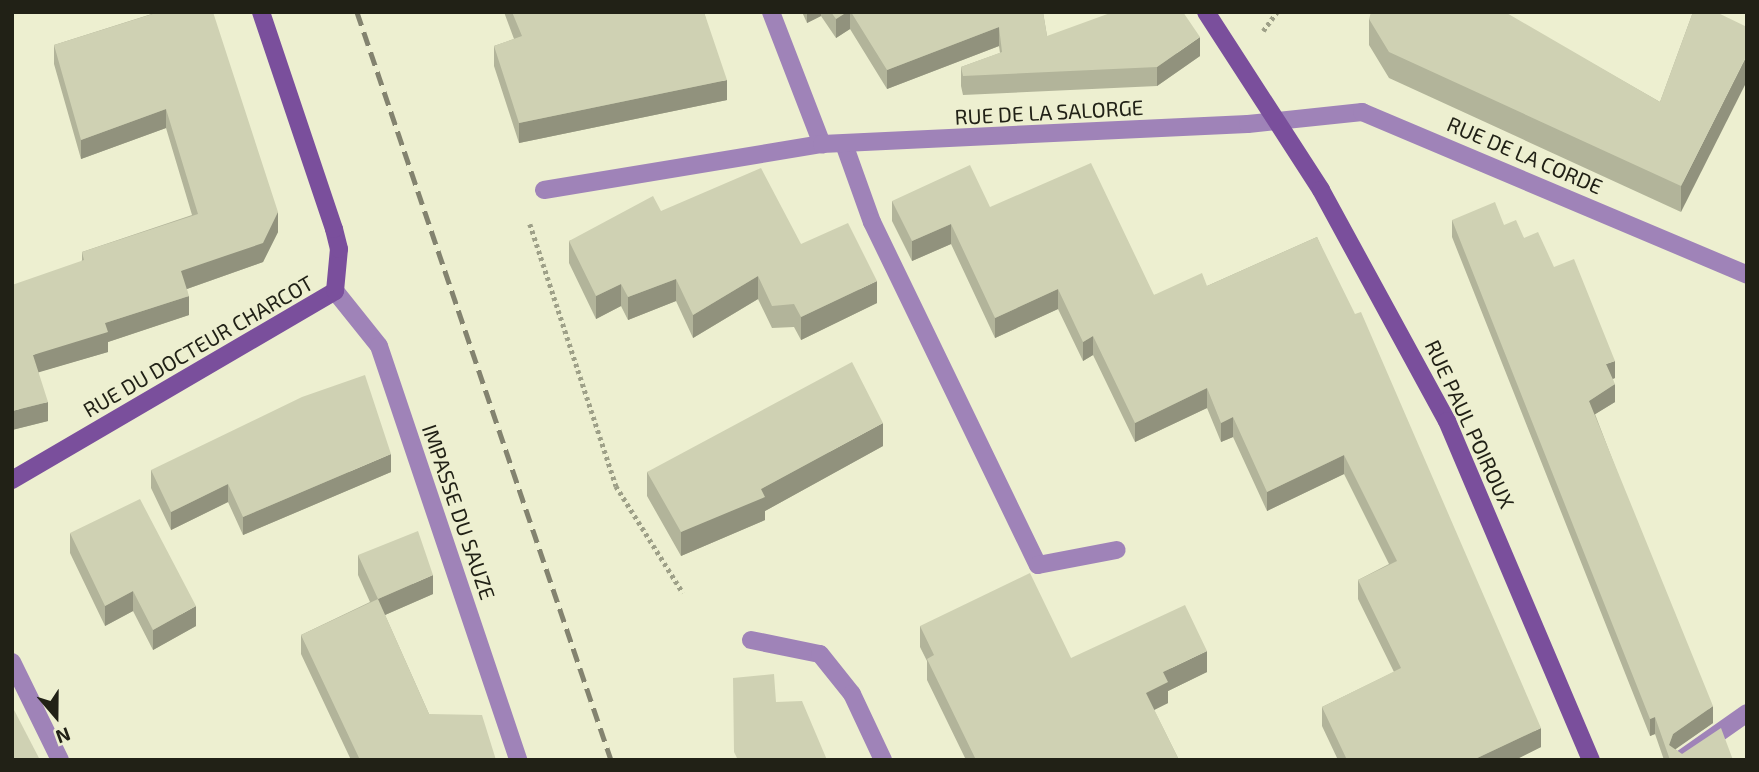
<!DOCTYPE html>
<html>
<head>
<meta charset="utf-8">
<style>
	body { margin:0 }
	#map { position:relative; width:1759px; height:772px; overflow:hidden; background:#edefd0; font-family:"Exo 2",sans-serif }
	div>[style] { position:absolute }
	.path>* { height:4.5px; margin-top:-2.25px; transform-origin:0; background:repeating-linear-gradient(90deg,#9ea088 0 3.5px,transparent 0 7px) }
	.lane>* { height:18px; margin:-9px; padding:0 9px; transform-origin:9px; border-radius:9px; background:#9f83b8 }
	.street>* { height:18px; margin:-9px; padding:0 9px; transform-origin:9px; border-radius:9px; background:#9f83b8 }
	.secondary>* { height:18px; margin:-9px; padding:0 9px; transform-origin:9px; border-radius:9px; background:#7a4f9c }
	.rail>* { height:5px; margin-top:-2.5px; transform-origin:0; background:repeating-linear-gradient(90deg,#83836f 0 14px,transparent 0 21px) }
	.wall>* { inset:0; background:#b2b49a }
	.shaded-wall>* { inset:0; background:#91927d }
	.building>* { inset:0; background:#cfd1b3 }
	span { translate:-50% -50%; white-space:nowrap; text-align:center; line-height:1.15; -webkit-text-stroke:5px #edefd0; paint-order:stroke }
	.street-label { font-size:21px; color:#212116 }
	.frame { position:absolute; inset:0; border:14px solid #212116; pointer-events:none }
	.north { position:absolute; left:21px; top:681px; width:70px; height:70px; -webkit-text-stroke:5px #edefd0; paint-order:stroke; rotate:160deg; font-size:19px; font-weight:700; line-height:28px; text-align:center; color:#212116 }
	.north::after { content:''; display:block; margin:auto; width:24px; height:32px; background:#212116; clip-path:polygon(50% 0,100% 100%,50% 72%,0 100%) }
</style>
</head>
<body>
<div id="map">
	<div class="path">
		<div style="left:1263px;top:31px;width:24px;rotate:-54deg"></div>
		<div style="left:530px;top:224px;width:276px;rotate:71.8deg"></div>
		<div style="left:616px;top:486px;width:126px;rotate:57.9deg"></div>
	</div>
	<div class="lane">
		<div style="left:844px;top:144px;width:83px;rotate:70.3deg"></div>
		<div style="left:872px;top:222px;width:381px;rotate:64.2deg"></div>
		<div style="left:1038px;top:565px;width:80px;rotate:-10.8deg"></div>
		<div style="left:12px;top:662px;width:109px;rotate:63.9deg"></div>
		<div style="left:1680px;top:760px;width:82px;rotate:-35deg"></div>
	</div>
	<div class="street">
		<div style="left:771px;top:12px;width:142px;rotate:68.9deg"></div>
		<div style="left:544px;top:190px;width:282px;rotate:-9.4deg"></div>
		<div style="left:822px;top:144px;width:426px;rotate:-2.7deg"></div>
		<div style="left:1248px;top:124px;width:115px;rotate:-6deg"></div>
		<div style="left:1362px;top:112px;width:418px;rotate:22.9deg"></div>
		<div style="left:335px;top:291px;width:70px;rotate:51.3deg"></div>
		<div style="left:379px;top:346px;width:437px;rotate:71.4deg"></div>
		<div style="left:751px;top:640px;width:70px;rotate:11.5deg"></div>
		<div style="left:820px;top:654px;width:51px;rotate:51.3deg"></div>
		<div style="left:852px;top:694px;width:73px;rotate:64.8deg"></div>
	</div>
	<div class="secondary">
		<div style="left:1206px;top:12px;width:212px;rotate:57.1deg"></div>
		<div style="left:1321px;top:190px;width:263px;rotate:61.4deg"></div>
		<div style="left:1447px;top:421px;width:368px;rotate:67deg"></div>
		<div style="left:12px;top:480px;width:374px;rotate:-30.3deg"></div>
		<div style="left:335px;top:291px;width:42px;rotate:-84.6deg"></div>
		<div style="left:339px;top:249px;width:21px;rotate:-104deg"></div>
		<div style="left:334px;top:229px;width:229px;rotate:-108.6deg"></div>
	</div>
	<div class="rail">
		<div style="left:357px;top:12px;width:790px;rotate:71.24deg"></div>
	</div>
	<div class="wall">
		<div style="clip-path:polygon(158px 12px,278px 232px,263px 262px,187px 289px,189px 315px,108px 342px,108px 352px,38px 372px,48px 421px,12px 430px,82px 260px,82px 252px,192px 215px,166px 128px,81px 159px,54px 64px,54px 45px)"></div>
		<div style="clip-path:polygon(504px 12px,704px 12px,727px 100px,519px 143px,494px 66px,494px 46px,514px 39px)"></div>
		<div style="clip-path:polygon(802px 12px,1043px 12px,1047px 36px,1200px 56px,1157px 86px,963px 95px,961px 86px,961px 67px,1000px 53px,999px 46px,887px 89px,850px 29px,836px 38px,821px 16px,807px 23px)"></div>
		<div style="clip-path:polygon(1693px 12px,1681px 212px,1389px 78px,1369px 45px,1369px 19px,1567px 49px,1660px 102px)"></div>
		<div style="clip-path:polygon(892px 201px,990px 207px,1154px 295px,1207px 286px,1317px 237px,1541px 747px,1515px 760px,1338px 760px,1322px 726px,1322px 707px,1394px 672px,1358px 599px,1358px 580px,1389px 564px,1344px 474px,1267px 511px,1233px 437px,1221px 442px,1207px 408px,1135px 442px,1093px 355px,1083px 361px,1058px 309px,995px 338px,951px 244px,912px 261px,892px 221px)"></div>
		<div style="clip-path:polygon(661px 211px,801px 244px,877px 303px,801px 340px,794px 327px,772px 328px,758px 299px,693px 338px,676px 301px,628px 320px,621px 306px,596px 319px,569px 263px,569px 241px)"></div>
		<div style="clip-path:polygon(1452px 220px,1504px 225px,1524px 238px,1615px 378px,1613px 379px,1615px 402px,1595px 414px,1713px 723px,1675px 749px,1682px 754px,1733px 760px,1664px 760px,1655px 734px,1650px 736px,1452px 237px)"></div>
		<div style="clip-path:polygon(883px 446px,765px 511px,765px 520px,681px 556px,647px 496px,647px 472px)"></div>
		<div style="clip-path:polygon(151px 470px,391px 472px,243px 535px,228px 502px,171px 530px,151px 488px)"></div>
		<div style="clip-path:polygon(70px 533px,196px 626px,153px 650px,133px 611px,105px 626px,70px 553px)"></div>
		<div style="clip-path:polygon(358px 555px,433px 594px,385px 615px,429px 714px,496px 760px,351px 760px,301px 654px,301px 635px,370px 602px,358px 575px)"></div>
		<div style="clip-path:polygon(920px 626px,1071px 658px,1207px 672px,1168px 691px,1168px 703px,1154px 710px,1179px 760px,966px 760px,927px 680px,927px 661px,920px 647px)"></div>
	</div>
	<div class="shaded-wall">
		<div style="clip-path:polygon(807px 12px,821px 12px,821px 16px,807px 23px)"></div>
		<div style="clip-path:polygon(847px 12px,850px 12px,850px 29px,836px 38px,836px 19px)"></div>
		<div style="clip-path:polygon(999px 27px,999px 46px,887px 89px,887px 70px)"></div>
		<div style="clip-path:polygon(1200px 37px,1200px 56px,1157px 86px,1157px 67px)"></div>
		<div style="clip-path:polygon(1747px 55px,1747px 81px,1681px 212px,1681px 186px)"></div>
		<div style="clip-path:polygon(727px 80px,727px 100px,519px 143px,519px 123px)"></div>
		<div style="clip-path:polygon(166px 109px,166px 128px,81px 159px,81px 140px)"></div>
		<div style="clip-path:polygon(278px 212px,278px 232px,263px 262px,181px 291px,181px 271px)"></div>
		<div style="clip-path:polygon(951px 224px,951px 244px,912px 261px,912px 241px)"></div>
		<div style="clip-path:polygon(758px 276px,758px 299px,693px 338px,693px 315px)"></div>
		<div style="clip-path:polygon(676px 279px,676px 301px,628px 320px,628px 297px)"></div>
		<div style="clip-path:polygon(877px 281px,877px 303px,801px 340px,801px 317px)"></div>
		<div style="clip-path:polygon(621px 284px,621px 306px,596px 319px,596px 296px)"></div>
		<div style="clip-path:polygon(1058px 289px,1058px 309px,995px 338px,995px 318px)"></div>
		<div style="clip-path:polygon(189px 296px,189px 315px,108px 342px,108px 352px,33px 374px,33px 355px,105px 323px)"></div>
		<div style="clip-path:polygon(1093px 336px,1093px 355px,1083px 361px,1083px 342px)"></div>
		<div style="clip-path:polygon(1615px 361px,1615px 378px,1606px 381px,1606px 364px)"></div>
		<div style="clip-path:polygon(1615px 384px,1615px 402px,1589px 418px,1589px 401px)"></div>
		<div style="clip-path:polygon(1207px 388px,1207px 408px,1135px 442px,1135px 423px)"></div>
		<div style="clip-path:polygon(48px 402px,48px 421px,12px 430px,12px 411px)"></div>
		<div style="clip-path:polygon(1233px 417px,1233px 437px,1221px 442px,1221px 423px)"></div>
		<div style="clip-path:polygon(883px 423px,883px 446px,765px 511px,765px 520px,681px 556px,681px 532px)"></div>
		<div style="clip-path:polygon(391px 454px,391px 472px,243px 535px,243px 517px)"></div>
		<div style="clip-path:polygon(1344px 455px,1344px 474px,1267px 511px,1267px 492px)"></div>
		<div style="clip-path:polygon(228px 484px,228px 502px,171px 530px,171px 512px)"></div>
		<div style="clip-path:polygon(433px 575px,433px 594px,378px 618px,378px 599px)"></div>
		<div style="clip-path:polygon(133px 591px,133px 611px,105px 626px,105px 606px)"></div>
		<div style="clip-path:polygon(196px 606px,196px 626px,153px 650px,153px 630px)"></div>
		<div style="clip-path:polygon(1207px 651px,1207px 672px,1168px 691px,1168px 703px,1146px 714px,1146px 693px,1163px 672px)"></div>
		<div style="clip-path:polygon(1713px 706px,1713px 723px,1673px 751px,1669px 745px,1673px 734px)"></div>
		<div style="clip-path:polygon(1655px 717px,1655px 734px,1650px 736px,1650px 719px)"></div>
		<div style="clip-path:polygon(1541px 728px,1541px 747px,1515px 760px,1473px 760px)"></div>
	</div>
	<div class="building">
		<div style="clip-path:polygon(159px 12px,213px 12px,278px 212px,263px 243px,181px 271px,189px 296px,105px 323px,108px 332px,33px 355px,48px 402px,12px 411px,12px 285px,84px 260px,82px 252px,198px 214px,166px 109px,81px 140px,54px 45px)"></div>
		<div style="clip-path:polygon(512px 12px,704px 12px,727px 80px,519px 123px,494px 46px,522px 36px)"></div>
		<div style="clip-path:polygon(831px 12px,847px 12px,836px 19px)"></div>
		<div style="clip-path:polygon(851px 12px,1043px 12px,1047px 36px,1113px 12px,1183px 12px,1200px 37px,1157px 67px,963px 76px,961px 67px,1002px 52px,999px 27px,887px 70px)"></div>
		<div style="clip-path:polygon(1371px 12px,1505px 12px,1660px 102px,1693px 12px,1716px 12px,1747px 27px,1747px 55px,1681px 186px,1389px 52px,1369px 19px)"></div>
		<div style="clip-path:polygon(1091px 163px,1154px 295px,1202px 273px,1207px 286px,1317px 237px,1355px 314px,1361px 312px,1541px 728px,1473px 760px,1347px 760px,1322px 707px,1401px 668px,1358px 580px,1397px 561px,1344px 455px,1267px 492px,1233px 417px,1221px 423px,1207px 388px,1135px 423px,1093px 336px,1083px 342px,1058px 289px,995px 318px,951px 224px,912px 241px,892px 201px,970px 165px,990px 207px)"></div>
		<div style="clip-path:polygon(761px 168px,801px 244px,848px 223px,877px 281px,801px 317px,794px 304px,772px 306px,758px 276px,693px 315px,676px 279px,628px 297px,621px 284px,596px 296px,569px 241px,653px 196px,661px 211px)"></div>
		<div style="clip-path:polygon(1495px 202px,1504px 225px,1516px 220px,1524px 238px,1538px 232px,1554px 267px,1574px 259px,1615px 361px,1606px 364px,1615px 384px,1589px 401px,1713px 706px,1673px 734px,1669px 745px,1682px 754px,1721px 728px,1733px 760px,1670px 760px,1655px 717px,1650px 719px,1452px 220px)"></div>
		<div style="clip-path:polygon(852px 362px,883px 423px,761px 489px,765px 497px,681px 532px,647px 472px)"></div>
		<div style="clip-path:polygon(365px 375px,391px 454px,243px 517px,228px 484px,171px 512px,151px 470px,302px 397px)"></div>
		<div style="clip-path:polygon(140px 499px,196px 606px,153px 630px,133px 591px,105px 606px,70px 533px)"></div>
		<div style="clip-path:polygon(418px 531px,433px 575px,378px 599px,429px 714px,482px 715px,496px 760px,360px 760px,301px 635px,378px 599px,358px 555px)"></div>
		<div style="clip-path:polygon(1030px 573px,1071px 658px,1185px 605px,1207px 651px,1163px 672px,1168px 682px,1146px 693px,1179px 760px,976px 760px,927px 659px,934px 655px,920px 626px)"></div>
		<div style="clip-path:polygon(774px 674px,776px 702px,802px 701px,827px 760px,738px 760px,734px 752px,733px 678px)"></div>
		<div style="clip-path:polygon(12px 706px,40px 760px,12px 760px)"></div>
	</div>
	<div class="street-label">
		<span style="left:1049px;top:112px;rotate:-3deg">RUE DE LA SALORGE</span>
		<span style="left:1525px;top:155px;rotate:23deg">RUE DE LA CORDE</span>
		<span style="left:198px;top:346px;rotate:-30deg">RUE DU DOCTEUR CHARCOT</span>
		<span style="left:1470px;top:424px;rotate:65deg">RUE PAUL POIROUX</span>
		<span style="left:459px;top:512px;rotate:71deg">IMPASSE DU SAUZE</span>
	</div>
	<div class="frame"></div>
	<div class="north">N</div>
</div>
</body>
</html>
